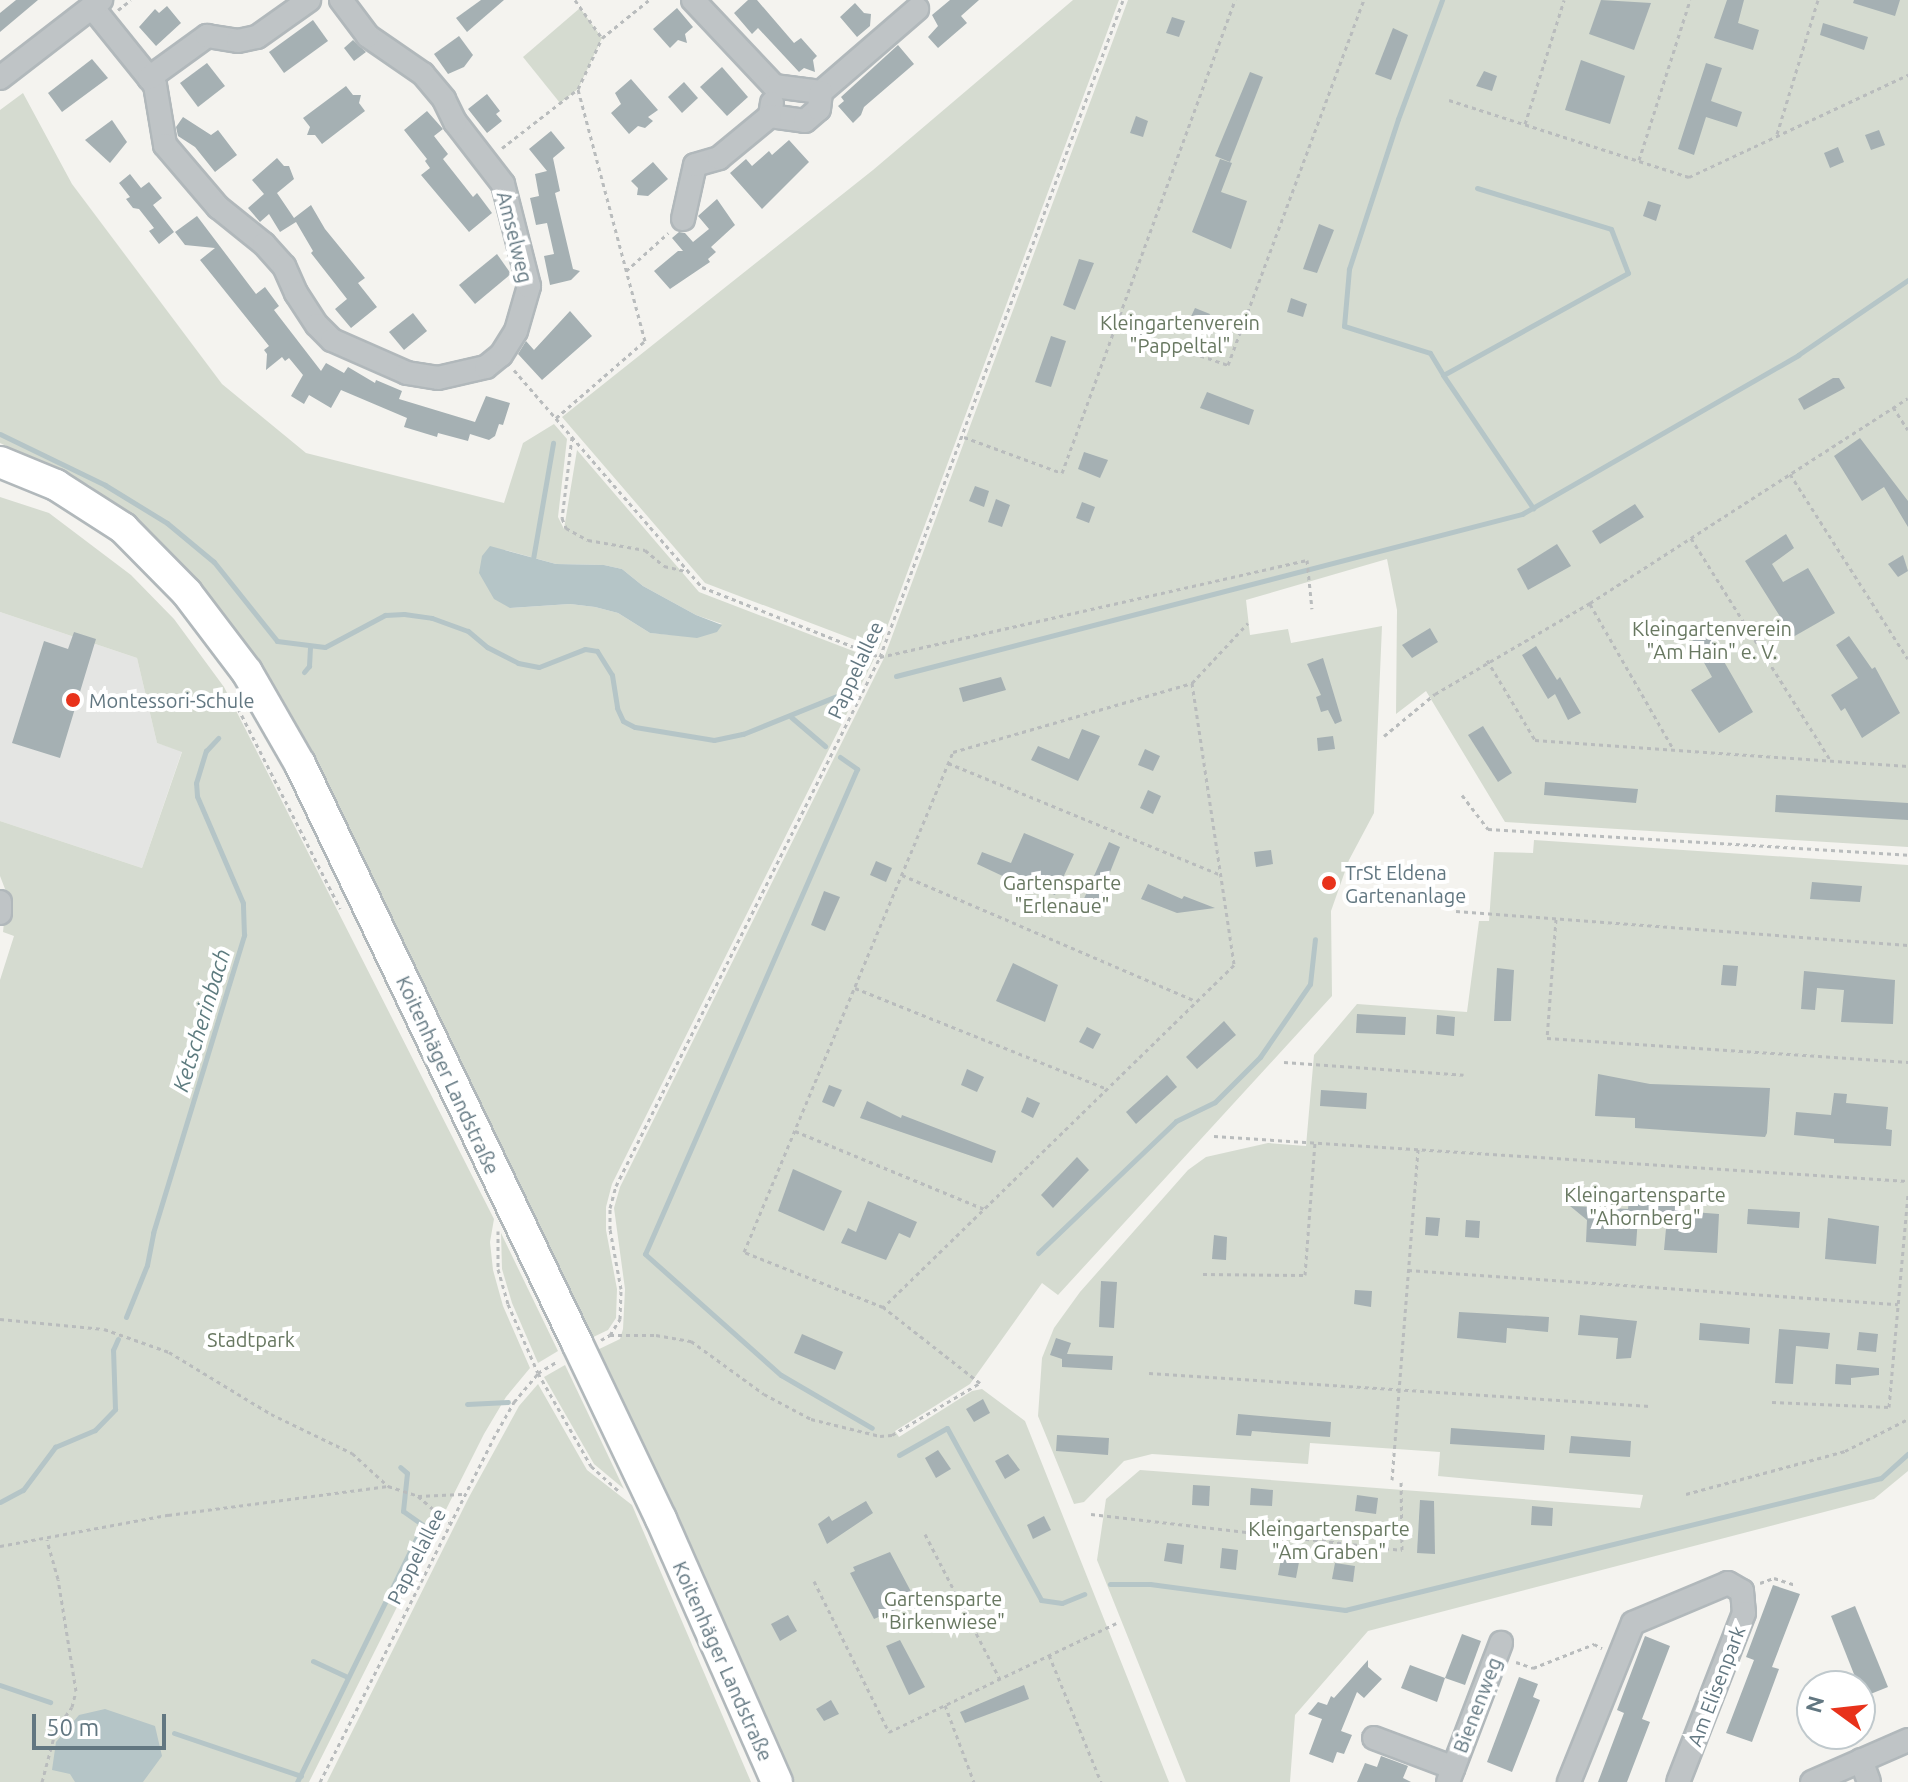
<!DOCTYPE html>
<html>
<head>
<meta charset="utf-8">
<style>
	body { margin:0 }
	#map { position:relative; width:1908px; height:1782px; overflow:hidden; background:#f4f3ef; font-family:Ubuntu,sans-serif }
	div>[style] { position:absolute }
	.built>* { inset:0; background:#e4e5e3 }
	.green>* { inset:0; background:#d5dbd0 }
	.water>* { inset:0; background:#b5c5c7 }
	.stream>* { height:5px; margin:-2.5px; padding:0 2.5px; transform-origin:2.5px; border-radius:2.5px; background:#b5c5c7 }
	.building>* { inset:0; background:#a5b0b3 }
	.path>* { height:3px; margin-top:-1.5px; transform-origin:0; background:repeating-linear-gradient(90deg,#b9bcbd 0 4px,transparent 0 8px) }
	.roads { filter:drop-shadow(2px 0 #b1b8bb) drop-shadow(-2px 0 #b1b8bb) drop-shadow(0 2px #b1b8bb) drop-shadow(0 -2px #b1b8bb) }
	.street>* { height:22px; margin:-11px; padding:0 11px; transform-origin:11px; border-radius:11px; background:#bfc4c6 }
	.secondary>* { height:30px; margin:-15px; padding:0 15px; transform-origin:15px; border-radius:15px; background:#fff }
	.dots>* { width:22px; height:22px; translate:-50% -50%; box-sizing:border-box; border:4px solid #fff; border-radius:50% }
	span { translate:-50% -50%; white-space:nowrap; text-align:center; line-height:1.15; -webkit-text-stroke:8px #fff; paint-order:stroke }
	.street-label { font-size:20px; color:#627781 }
	.park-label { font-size:20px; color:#687861 }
	.poi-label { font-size:20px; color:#627781 }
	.left { translate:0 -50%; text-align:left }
	.water-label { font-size:22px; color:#5d7b7f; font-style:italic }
	.north { position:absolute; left:1796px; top:1670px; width:80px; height:80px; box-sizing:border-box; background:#fff; border:2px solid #c0c9cd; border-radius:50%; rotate:285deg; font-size:22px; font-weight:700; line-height:32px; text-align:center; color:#627781 }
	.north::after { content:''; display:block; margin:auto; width:28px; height:36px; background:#e8321b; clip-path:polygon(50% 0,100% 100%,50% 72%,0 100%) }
	.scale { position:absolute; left:32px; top:1714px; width:134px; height:36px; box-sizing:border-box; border:4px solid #627781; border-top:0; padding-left:10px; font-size:24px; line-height:28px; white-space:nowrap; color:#627781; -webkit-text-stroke:6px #fff; paint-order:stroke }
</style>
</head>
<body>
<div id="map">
	<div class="built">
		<div style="clip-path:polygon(0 612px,137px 658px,157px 743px,182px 751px,142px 868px,0 821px)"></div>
	</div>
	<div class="green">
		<div style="clip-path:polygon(1073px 0,1119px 0,879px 649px,705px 583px,562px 417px,873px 170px)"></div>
		<div style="clip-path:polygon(1128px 0,1908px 0,1908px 847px,1505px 822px,1426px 691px,1396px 714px,1397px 610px,1387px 559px,1246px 600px,1250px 635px,1288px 629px,1291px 643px,1382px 626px,1374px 813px,1349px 860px,1331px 911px,1332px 996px,1058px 1295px,1042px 1283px,970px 1384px,895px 1431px,899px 1437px,972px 1391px,982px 1389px,1025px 1421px,1169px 1782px,788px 1782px,593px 1352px,620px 1339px,623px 1329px,625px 1289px,614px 1208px,620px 1187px,884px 658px)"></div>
		<div style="clip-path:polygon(580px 8px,602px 38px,578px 89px,560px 103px,523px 57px)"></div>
		<div style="clip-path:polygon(evenodd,23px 93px,72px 184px,222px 384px,306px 453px,504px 503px,523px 443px,554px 424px,567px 439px,558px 517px,564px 529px,577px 450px,699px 592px,874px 659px,612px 1184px,606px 1207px,606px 1230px,617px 1289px,616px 1318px,608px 1330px,587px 1340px,248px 653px,203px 587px,142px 525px,89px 485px,0 443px,0 110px,23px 93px,505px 550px,556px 564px,604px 565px,622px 569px,643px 586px,696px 615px,722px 624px,673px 635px,650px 633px,618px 613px,595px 607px,570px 604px,510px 608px,505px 550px)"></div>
		<div style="clip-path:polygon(0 497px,49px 513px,131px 575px,174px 619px,224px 687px,494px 1219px,490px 1242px,493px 1270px,503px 1306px,530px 1368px,506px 1397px,484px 1434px,309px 1782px,0 1782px,0 980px,14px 936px,3px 932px,7px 894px,0 876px,0 821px,142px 868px,182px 752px,157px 743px,137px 658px,0 612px)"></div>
		<div style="clip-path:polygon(1534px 840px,1908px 865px,1908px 1471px,1874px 1499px,1368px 1631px,1295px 1715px,1290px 1782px,1186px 1782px,1097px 1560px,1106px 1499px,1140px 1470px,1640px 1508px,1643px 1495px,1438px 1476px,1440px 1452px,1310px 1443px,1308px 1464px,1152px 1454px,1124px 1461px,1084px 1502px,1074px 1504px,1038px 1416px,1042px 1358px,1054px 1328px,1080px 1292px,1188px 1170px,1206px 1157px,1268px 1143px,1306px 1146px,1314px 1055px,1357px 1004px,1467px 1012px,1479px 921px,1489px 921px,1494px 852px,1533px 853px)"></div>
		<div style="clip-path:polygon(501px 1233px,558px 1351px,538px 1363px,512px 1303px,502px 1269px)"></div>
		<div style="clip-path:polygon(565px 1365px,624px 1489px,594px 1464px,544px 1377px)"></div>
		<div style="clip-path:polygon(538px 1384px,587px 1470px,632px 1505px,751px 1782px,327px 1782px,469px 1497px,519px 1406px)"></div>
	</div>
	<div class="water">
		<div style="clip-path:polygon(490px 546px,556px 564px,604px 565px,622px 569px,643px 586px,696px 615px,722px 625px,717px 632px,697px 638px,650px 633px,618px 613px,595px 607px,570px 604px,510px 608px,494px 599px,479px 573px,482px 556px)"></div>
		<div style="clip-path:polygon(105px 1709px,155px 1726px,162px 1756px,143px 1782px,75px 1782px,70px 1774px,52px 1770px,56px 1742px,79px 1715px)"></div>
	</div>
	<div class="stream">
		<div style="left:1442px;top:0;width:127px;rotate:110.3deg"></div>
		<div style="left:1398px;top:119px;width:158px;rotate:108.1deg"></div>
		<div style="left:1349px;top:269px;width:57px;rotate:95deg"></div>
		<div style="left:1344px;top:326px;width:90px;rotate:17.4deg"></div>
		<div style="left:1430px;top:353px;width:26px;rotate:59deg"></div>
		<div style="left:1477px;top:188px;width:140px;rotate:17deg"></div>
		<div style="left:1611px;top:229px;width:47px;rotate:68.9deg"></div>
		<div style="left:1628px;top:273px;width:211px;rotate:151.1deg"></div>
		<div style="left:1443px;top:375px;width:161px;rotate:55.9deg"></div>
		<div style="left:0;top:434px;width:117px;rotate:25.9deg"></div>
		<div style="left:105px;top:485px;width:73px;rotate:31.5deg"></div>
		<div style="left:167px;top:523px;width:61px;rotate:39.7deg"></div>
		<div style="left:214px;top:562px;width:101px;rotate:51.4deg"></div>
		<div style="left:277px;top:641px;width:48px;rotate:7.1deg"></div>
		<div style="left:325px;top:647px;width:68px;rotate:-28.1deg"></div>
		<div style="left:385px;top:615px;width:19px;rotate:-3deg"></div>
		<div style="left:404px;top:614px;width:28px;rotate:8deg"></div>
		<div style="left:432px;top:618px;width:38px;rotate:20deg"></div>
		<div style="left:468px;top:631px;width:25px;rotate:40deg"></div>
		<div style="left:487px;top:647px;width:35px;rotate:27deg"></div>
		<div style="left:518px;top:663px;width:21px;rotate:11deg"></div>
		<div style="left:539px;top:667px;width:49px;rotate:-21.4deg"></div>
		<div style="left:585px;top:649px;width:12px;rotate:9deg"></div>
		<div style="left:597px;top:651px;width:28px;rotate:58deg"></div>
		<div style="left:612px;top:675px;width:33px;rotate:81deg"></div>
		<div style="left:617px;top:708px;width:14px;rotate:65deg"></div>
		<div style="left:623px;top:721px;width:13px;rotate:27deg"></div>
		<div style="left:635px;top:727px;width:80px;rotate:9.3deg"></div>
		<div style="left:714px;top:740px;width:30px;rotate:-12deg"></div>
		<div style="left:743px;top:734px;width:101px;rotate:-22deg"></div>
		<div style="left:533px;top:559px;width:118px;rotate:-80.2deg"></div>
		<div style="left:304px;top:672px;width:8px;rotate:-50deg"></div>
		<div style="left:309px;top:666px;width:20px;rotate:-87deg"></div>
		<div style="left:896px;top:676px;width:647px;rotate:-14.51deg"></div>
		<div style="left:1522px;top:514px;width:319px;rotate:-29.9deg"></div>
		<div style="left:1798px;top:355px;width:133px;rotate:-34.3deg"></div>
		<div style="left:791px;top:717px;width:45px;rotate:40.5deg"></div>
		<div style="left:840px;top:757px;width:21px;rotate:35deg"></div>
		<div style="left:857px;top:769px;width:529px;rotate:113.61deg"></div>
		<div style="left:645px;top:1254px;width:182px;rotate:41.7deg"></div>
		<div style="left:781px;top:1375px;width:105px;rotate:30.2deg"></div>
		<div style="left:1038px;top:1253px;width:191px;rotate:-43.7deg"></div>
		<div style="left:1176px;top:1121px;width:43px;rotate:-26deg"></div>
		<div style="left:1215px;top:1102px;width:64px;rotate:-45deg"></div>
		<div style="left:1260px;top:1057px;width:88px;rotate:-55.6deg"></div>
		<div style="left:1310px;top:984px;width:45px;rotate:-83.7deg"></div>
		<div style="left:126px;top:1317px;width:56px;rotate:-68deg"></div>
		<div style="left:147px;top:1265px;width:33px;rotate:-79deg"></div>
		<div style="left:153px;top:1233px;width:312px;rotate:-73deg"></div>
		<div style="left:244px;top:935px;width:32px;rotate:-92deg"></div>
		<div style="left:243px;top:903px;width:116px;rotate:-113.3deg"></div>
		<div style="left:197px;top:796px;width:13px;rotate:-94deg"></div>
		<div style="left:196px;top:783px;width:34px;rotate:-73deg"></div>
		<div style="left:206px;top:751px;width:18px;rotate:-47deg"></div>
		<div style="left:467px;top:1404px;width:41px;rotate:-2.8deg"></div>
		<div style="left:899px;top:1455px;width:55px;rotate:-29.4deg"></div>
		<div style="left:947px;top:1428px;width:196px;rotate:61.3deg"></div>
		<div style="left:1041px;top:1600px;width:21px;rotate:8deg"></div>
		<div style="left:1062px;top:1603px;width:24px;rotate:-22deg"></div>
		<div style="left:0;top:1502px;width:26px;rotate:-28deg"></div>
		<div style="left:23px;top:1490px;width:54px;rotate:-53.3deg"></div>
		<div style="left:55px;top:1447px;width:43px;rotate:-23deg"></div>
		<div style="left:95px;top:1430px;width:29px;rotate:-46deg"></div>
		<div style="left:115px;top:1409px;width:59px;rotate:-91.9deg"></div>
		<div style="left:113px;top:1350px;width:12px;rotate:-66deg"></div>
		<div style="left:1110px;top:1584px;width:40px"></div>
		<div style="left:1150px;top:1584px;width:197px;rotate:7.6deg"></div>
		<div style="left:1345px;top:1610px;width:552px;rotate:-13.83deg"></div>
		<div style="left:1881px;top:1478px;width:36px;rotate:-42deg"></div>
		<div style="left:313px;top:1661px;width:38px;rotate:25deg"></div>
		<div style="left:0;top:1685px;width:53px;rotate:18.8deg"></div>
		<div style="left:174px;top:1733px;width:134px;rotate:18.7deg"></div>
		<div style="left:297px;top:1782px;width:286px;rotate:-63.9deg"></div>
		<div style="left:423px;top:1525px;width:24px;rotate:-145deg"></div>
		<div style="left:403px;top:1511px;width:38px;rotate:-84deg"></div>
		<div style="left:407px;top:1473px;width:9px;rotate:-139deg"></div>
	</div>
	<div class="building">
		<div style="clip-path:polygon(16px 0,38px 0,0 32px,0 13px)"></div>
		<div style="clip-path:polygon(481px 0,504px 0,467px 32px,456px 18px)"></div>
		<div style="clip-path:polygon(748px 0,757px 0,794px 43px,801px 38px,817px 56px,813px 60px,815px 72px,804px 68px,799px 72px,758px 28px,752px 34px,734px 13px)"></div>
		<div style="clip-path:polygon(950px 0,979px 0,961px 16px,967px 23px,938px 48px,928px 37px,938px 26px,932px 15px)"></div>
		<div style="clip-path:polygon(1601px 0,1651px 3px,1634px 50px,1589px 34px)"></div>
		<div style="clip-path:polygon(1727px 0,1744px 0,1738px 23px,1759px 30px,1753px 50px,1714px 38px)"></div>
		<div style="clip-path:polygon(1854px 0,1900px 0,1895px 16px,1853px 3px)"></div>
		<div style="clip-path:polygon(855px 3px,864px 13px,871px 14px,870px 26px,857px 37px,840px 17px)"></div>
		<div style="clip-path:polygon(167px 6px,181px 23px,156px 46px,139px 27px,155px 9px,159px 13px)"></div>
		<div style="clip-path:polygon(677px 8px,693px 27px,685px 34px,687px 43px,678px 40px,670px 48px,653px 29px)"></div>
		<div style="clip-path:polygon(1172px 17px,1185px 21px,1179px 37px,1166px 33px)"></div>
		<div style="clip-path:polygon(313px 20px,328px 41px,284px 73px,269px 52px)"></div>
		<div style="clip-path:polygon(1823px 23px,1868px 37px,1864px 50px,1820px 35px)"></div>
		<div style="clip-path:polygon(1393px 28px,1408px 35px,1391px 80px,1375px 74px)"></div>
		<div style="clip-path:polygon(459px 36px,473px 55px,464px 67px,448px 74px,434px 54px)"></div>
		<div style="clip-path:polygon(353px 40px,366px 52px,354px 61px,344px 48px)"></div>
		<div style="clip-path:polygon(898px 45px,914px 64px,864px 107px,861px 115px,853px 123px,838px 106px,844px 101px,841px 97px)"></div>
		<div style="clip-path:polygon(92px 59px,108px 78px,62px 112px,48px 93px)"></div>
		<div style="clip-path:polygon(1581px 60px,1625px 76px,1610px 124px,1565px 110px)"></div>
		<div style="clip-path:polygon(207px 63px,225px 86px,198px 107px,180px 83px)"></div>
		<div style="clip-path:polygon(1706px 63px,1722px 68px,1711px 101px,1742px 112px,1737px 127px,1706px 117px,1694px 155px,1678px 149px)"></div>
		<div style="clip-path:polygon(722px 67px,748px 97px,727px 116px,700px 87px)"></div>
		<div style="clip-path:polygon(1484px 71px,1497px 76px,1492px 91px,1476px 86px)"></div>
		<div style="clip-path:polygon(1250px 72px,1263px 77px,1230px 162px,1215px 156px)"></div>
		<div style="clip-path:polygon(631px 79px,658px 110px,648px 117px,653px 121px,645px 128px,638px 126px,629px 134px,611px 113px,621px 104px,615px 93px)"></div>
		<div style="clip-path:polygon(684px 82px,698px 98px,682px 113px,668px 97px)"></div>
		<div style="clip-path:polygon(346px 86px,353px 95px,361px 95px,359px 103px,365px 111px,322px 144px,315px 135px,307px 135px,310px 127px,303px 118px)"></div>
		<div style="clip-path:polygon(487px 94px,500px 111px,496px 114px,502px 121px,487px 133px,468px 109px)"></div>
		<div style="clip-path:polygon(427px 111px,443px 129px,434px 136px,448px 154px,443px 159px,473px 197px,477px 193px,492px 213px,469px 232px,421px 175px,430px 168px,425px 161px,427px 159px,404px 130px)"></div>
		<div style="clip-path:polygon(1136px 116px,1148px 121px,1143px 137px,1130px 133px)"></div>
		<div style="clip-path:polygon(183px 117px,211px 135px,218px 130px,237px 155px,215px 172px,195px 147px,178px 136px,176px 127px)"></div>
		<div style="clip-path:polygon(112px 120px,127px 142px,110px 163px,85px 140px)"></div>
		<div style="clip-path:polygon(1879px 130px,1885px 145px,1871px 150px,1865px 135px)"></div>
		<div style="clip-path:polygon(551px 131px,565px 148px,553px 158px,560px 191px,555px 193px,573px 269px,580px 271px,571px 280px,550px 285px,544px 256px,554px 254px,547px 223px,536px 225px,530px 198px,539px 196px,535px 174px,547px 171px,529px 149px)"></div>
		<div style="clip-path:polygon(789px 140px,809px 162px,762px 209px,730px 173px,746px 159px,752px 166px,769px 151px,772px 155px)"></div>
		<div style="clip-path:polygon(1838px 147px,1844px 162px,1830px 168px,1824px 153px)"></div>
		<div style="clip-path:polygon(277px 158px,284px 166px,289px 166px,294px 179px,277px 193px,294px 218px,311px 205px,325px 229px,365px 278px,358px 283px,377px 307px,351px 328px,335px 309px,347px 299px,311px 253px,313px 251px,296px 222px,280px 232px,269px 214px,260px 222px,248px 208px,264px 194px,252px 180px)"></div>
		<div style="clip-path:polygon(1220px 159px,1232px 163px,1221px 192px,1247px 201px,1231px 249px,1192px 232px)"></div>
		<div style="clip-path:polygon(653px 162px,668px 179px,648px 196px,637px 195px,638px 188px,631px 181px)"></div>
		<div style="clip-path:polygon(130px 174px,141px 188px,149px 182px,162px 198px,153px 205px,174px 232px,159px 244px,149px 231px,154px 228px,139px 209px,133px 208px,126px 199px,130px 197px,119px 183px)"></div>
		<div style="clip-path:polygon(717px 199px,735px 225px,711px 247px,716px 252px,708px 259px,710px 262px,670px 289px,654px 271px,678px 251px,683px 251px,672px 238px,679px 232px,685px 233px,693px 242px,709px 229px,698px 216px)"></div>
		<div style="clip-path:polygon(1648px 201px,1661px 205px,1656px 221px,1643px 216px)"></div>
		<div style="clip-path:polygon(197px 216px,256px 294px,265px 287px,279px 306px,274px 310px,321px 371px,326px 363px,344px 373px,348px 367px,375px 383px,376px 380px,402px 391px,399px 399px,475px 422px,486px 396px,510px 403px,503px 425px,499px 424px,495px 436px,489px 440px,470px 434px,468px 441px,438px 433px,437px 437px,404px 427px,407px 418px,341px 390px,331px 408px,309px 395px,304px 404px,291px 396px,303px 375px,289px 358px,285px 361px,282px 357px,266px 370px,267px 354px,264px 350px,269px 346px,200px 260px,215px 248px,185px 245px,175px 232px)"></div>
		<div style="clip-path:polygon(1319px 224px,1334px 230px,1317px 273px,1303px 269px)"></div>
		<div style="clip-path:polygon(497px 254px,511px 274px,475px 304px,459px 285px)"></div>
		<div style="clip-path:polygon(1079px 259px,1094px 263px,1075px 310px,1063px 305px)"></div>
		<div style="clip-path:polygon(1291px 298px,1307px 304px,1303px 317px,1287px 312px)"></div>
		<div style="clip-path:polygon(1195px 308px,1210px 314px,1203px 329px,1188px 323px)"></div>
		<div style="clip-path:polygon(570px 311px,592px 336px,542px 380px,518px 354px,526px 341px,534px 350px)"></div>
		<div style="clip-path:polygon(413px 313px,427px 331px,404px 350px,389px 332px)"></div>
		<div style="clip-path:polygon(1051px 336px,1066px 341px,1051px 387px,1035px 382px)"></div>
		<div style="clip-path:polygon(1833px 378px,1839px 378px,1845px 388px,1804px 410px,1798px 399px)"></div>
		<div style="clip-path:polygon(1207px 392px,1254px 410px,1249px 425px,1200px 408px)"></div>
		<div style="clip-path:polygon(1860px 438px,1908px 501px,1908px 527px,1884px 487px,1862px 501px,1834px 456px)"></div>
		<div style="clip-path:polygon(1084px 452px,1108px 460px,1100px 478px,1078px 469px)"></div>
		<div style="clip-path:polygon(975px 486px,989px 491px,984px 507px,969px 501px)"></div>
		<div style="clip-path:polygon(996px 499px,1010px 505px,1002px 527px,988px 522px)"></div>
		<div style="clip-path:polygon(1082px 502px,1095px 507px,1089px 523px,1076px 518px)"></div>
		<div style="clip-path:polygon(1635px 504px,1644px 517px,1600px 544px,1592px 531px)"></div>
		<div style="clip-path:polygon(1786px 534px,1794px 548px,1772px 564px,1783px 582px,1808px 568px,1835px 613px,1793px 637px,1745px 561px)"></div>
		<div style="clip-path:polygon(1557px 544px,1571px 566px,1528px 590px,1517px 569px)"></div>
		<div style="clip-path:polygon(1903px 555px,1908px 571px,1898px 577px,1888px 564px)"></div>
		<div style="clip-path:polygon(1430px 628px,1438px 642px,1412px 658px,1402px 645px)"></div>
		<div style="clip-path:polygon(74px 632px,96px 639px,60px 758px,12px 743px,44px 641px,68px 649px)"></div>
		<div style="clip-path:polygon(1707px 632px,1753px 712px,1719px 733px,1691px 690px,1712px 677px,1692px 641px)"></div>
		<div style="clip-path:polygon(1849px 636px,1872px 669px,1875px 667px,1900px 713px,1862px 738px,1845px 708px,1841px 711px,1831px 695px,1858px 678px,1836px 645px)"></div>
		<div style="clip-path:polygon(1536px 646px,1557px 680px,1560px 677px,1581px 713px,1568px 720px,1555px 694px,1548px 699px,1522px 655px)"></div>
		<div style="clip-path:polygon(1323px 658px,1342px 721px,1335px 724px,1328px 710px,1321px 712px,1316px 697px,1321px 695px,1307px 664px)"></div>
		<div style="clip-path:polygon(1001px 677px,1006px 690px,963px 702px,959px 688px)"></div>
		<div style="clip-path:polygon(1483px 726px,1512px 773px,1498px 782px,1468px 735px)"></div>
		<div style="clip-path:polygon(1082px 729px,1100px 736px,1078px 781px,1031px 760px,1038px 746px,1069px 759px)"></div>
		<div style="clip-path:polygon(1333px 736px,1335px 749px,1318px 751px,1317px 738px)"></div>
		<div style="clip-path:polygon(1145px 749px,1160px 756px,1153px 771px,1138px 765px)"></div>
		<div style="clip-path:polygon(1545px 782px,1638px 789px,1636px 803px,1544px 795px)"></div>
		<div style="clip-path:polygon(1148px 790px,1161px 796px,1153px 814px,1140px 808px)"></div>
		<div style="clip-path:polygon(1776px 795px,1908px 803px,1908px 820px,1775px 812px)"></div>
		<div style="clip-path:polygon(1024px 833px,1074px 854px,1055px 895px,1023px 882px,1022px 885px,977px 864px,982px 852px,1011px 863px)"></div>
		<div style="clip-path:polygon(1109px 842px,1120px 847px,1093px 915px,1079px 910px)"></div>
		<div style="clip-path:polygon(1271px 850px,1273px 864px,1256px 867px,1254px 852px)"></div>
		<div style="clip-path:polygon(876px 861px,892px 868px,886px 882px,870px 875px)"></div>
		<div style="clip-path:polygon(1812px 882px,1862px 886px,1860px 902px,1810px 899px)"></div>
		<div style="clip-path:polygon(1148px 884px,1182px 899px,1184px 896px,1215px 908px,1177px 913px,1141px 899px)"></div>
		<div style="clip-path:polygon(824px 891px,840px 897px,825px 931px,811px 925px)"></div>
		<div style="clip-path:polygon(1013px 963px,1058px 985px,1045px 1022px,996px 1001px)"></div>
		<div style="clip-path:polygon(1723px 965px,1738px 966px,1736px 986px,1721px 985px)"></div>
		<div style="clip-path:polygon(1497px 968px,1514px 970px,1511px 1021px,1494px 1021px)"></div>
		<div style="clip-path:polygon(1804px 971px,1895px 980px,1893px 1024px,1841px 1022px,1844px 990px,1817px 988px,1815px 1010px,1801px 1009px)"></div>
		<div style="clip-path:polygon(1357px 1014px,1406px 1017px,1405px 1035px,1356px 1033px)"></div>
		<div style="clip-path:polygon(1437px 1015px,1455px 1017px,1454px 1036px,1436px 1034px)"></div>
		<div style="clip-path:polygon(1224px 1021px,1236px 1035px,1197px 1069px,1186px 1057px)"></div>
		<div style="clip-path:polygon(1087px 1027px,1101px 1034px,1093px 1049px,1079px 1042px)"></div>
		<div style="clip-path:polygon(967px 1069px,984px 1077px,977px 1092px,961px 1085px)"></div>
		<div style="clip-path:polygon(1598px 1074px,1650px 1084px,1770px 1088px,1767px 1133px,1765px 1137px,1635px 1128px,1635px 1118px,1595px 1116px)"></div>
		<div style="clip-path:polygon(1167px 1075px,1177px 1087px,1136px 1124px,1126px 1112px)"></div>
		<div style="clip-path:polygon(829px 1085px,842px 1090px,834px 1107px,822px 1102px)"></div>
		<div style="clip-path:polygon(1321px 1090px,1367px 1093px,1366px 1109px,1320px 1106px)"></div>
		<div style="clip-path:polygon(1834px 1093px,1847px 1094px,1846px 1103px,1888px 1107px,1886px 1129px,1892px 1130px,1891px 1146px,1834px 1143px,1834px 1139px,1794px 1135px,1796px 1112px,1831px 1115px)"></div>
		<div style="clip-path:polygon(1027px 1097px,1040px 1103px,1033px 1118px,1021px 1112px)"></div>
		<div style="clip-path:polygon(867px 1101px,901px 1118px,902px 1115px,996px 1151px,992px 1163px,860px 1118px)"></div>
		<div style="clip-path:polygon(1077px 1157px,1089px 1170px,1053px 1208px,1041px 1195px)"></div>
		<div style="clip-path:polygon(793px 1169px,842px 1191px,824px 1231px,778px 1211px)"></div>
		<div style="clip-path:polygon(1629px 1199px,1680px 1204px,1680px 1211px,1719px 1214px,1717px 1253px,1664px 1250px,1667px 1218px,1638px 1217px,1636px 1246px,1586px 1242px,1587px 1220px,1570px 1206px,1628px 1209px)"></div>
		<div style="clip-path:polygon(868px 1201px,917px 1222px,910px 1238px,899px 1233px,886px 1260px,841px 1243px,848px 1228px,856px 1232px)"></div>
		<div style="clip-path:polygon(1748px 1209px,1800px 1212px,1799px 1228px,1747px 1224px)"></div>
		<div style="clip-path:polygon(1426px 1217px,1440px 1218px,1438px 1236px,1425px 1235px)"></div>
		<div style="clip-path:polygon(1828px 1218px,1879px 1226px,1876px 1264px,1825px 1259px)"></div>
		<div style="clip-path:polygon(1466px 1220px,1480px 1221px,1479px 1238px,1465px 1237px)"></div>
		<div style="clip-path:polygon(1214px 1235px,1227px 1237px,1226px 1260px,1212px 1259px)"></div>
		<div style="clip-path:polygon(1101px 1281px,1117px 1282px,1114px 1328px,1099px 1327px)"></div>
		<div style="clip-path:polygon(1355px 1290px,1372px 1291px,1371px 1307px,1354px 1304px)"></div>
		<div style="clip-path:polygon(1459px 1312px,1549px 1317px,1548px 1332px,1507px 1328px,1506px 1343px,1457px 1338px)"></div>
		<div style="clip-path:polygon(1580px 1315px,1637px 1321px,1631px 1358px,1616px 1359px,1618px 1338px,1578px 1335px)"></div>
		<div style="clip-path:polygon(1700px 1323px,1750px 1328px,1749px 1344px,1699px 1340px)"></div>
		<div style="clip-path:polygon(1779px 1329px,1830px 1333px,1828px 1349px,1796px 1346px,1793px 1384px,1775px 1383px)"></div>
		<div style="clip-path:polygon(1859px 1332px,1878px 1334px,1876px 1352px,1857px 1350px)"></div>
		<div style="clip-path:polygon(802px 1334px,843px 1352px,835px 1370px,794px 1353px)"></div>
		<div style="clip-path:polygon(1056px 1338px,1071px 1343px,1067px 1354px,1113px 1356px,1112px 1370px,1062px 1367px,1062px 1359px,1050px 1355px)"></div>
		<div style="clip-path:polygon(1836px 1364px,1879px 1368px,1879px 1375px,1851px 1378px,1851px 1385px,1835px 1384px)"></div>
		<div style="clip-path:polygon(983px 1399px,990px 1413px,974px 1422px,966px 1409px)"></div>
		<div style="clip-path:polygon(1238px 1414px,1331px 1422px,1330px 1437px,1252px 1431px,1251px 1436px,1236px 1435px)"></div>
		<div style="clip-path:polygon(1451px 1428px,1545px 1435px,1544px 1450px,1450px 1444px)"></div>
		<div style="clip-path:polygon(1057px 1435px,1109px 1438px,1108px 1455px,1056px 1451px)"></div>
		<div style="clip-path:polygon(1571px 1436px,1631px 1441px,1630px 1457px,1569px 1453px)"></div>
		<div style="clip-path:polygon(938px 1450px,951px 1469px,936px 1478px,925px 1458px)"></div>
		<div style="clip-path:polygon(1008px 1454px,1020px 1470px,1005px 1479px,995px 1461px)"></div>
		<div style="clip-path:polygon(1193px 1485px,1210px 1486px,1209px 1506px,1192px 1505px)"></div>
		<div style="clip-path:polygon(1251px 1488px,1273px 1490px,1272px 1506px,1250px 1505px)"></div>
		<div style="clip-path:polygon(1357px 1495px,1378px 1498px,1376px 1514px,1355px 1511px)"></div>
		<div style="clip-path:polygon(1420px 1500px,1434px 1501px,1435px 1554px,1417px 1553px)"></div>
		<div style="clip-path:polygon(866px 1501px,873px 1513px,827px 1544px,818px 1524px,829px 1516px,832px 1521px)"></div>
		<div style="clip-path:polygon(1532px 1506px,1553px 1508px,1552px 1526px,1531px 1525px)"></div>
		<div style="clip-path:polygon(1044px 1516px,1051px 1530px,1033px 1539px,1027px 1525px)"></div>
		<div style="clip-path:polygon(1167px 1543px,1184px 1545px,1182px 1564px,1164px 1561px)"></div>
		<div style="clip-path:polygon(1222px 1548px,1238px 1550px,1236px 1570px,1220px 1568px)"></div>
		<div style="clip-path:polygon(890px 1552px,916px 1601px,874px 1619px,850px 1573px,855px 1571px,853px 1567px)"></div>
		<div style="clip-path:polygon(1281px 1559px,1299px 1562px,1296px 1578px,1278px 1575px)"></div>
		<div style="clip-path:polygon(1335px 1563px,1355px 1566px,1353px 1582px,1332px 1579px)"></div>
		<div style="clip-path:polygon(1773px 1585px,1800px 1594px,1772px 1667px,1779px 1669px,1752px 1742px,1726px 1733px,1754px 1660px,1746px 1657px)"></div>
		<div style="clip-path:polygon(1855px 1606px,1888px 1687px,1863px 1697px,1831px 1616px)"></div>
		<div style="clip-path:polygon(788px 1615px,797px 1631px,780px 1641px,771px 1624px)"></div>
		<div style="clip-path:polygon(1462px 1634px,1481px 1641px,1465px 1685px,1445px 1678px)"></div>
		<div style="clip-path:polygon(1645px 1636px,1670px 1646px,1642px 1719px,1650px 1722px,1627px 1782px,1598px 1782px,1624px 1713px,1617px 1710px)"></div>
		<div style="clip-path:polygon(900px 1640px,925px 1687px,909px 1695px,886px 1646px)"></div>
		<div style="clip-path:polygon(1368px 1660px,1368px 1667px,1382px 1679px,1364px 1698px,1357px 1692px,1341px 1731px,1352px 1735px,1344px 1754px,1337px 1752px,1333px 1763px,1309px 1754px,1322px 1719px,1308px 1714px,1318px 1702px,1327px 1705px,1331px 1696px,1334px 1698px)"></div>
		<div style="clip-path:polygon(1410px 1665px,1445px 1678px,1437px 1702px,1401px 1688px)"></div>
		<div style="clip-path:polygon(1519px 1677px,1538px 1684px,1533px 1697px,1540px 1700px,1512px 1772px,1487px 1762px)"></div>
		<div style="clip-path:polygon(1024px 1685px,1029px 1699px,965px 1723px,960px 1712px)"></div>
		<div style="clip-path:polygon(831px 1700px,839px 1714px,824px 1721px,816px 1709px)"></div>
		<div style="clip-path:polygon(1381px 1756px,1408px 1766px,1403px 1778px,1411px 1782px,1357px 1782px,1365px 1763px,1377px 1767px)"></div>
	</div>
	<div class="path">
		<div style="left:575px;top:0;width:47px;rotate:54.6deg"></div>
		<div style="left:118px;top:10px;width:16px;rotate:-38deg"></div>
		<div style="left:1449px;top:100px;width:252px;rotate:17.8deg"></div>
		<div style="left:1689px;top:177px;width:242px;rotate:-25deg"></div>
		<div style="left:1525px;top:124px;width:130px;rotate:-72.5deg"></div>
		<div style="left:1777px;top:134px;width:140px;rotate:-73deg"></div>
		<div style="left:502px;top:148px;width:96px;rotate:-37.8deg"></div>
		<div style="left:1639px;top:160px;width:168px;rotate:-72.3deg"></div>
		<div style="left:626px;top:271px;width:57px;rotate:-42.1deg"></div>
		<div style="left:1117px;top:327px;width:117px;rotate:18.9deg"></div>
		<div style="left:1228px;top:365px;width:390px;rotate:-69.6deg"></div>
		<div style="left:514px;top:370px;width:287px;rotate:49.1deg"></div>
		<div style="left:702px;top:587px;width:191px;rotate:21.5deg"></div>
		<div style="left:880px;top:657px;width:438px;rotate:-12.8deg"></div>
		<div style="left:1307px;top:560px;width:49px;rotate:84.2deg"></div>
		<div style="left:1893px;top:407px;width:27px;rotate:57deg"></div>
		<div style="left:556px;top:418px;width:118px;rotate:-40.9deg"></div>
		<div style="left:645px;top:341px;width:261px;rotate:-104.9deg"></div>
		<div style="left:578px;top:89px;width:56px;rotate:-64.8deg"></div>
		<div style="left:602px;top:38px;width:60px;rotate:-39deg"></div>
		<div style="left:572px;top:437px;width:82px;rotate:97deg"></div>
		<div style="left:562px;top:518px;width:11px;rotate:68deg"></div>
		<div style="left:566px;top:528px;width:25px;rotate:29deg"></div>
		<div style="left:588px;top:540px;width:58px;rotate:10deg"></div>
		<div style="left:645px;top:550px;width:25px;rotate:40deg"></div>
		<div style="left:664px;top:566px;width:26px;rotate:13deg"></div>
		<div style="left:964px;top:437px;width:104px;rotate:20.2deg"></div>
		<div style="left:1062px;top:473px;width:504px;rotate:-69.91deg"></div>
		<div style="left:1790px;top:474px;width:219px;rotate:57.5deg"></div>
		<div style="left:1691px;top:538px;width:263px;rotate:57.9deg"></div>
		<div style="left:1590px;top:604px;width:168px;rotate:60.1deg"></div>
		<div style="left:1487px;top:660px;width:93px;rotate:59deg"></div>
		<div style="left:1535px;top:740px;width:374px;rotate:4deg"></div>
		<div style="left:1192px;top:683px;width:82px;rotate:-47deg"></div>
		<div style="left:238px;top:708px;width:225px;rotate:63deg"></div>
		<div style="left:1384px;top:736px;width:66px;rotate:-39.5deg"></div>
		<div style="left:1435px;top:694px;width:180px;rotate:-30.4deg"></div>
		<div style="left:1590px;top:603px;width:378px;rotate:-32.8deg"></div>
		<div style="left:948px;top:763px;width:293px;rotate:22.3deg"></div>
		<div style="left:1462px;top:795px;width:43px;rotate:52.6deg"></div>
		<div style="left:1488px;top:829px;width:421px;rotate:3.5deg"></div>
		<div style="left:902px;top:875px;width:320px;rotate:23.2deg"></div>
		<div style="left:1456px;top:911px;width:453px;rotate:4.3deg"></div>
		<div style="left:1556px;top:919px;width:119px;rotate:94.3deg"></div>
		<div style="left:1547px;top:1038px;width:362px;rotate:3.8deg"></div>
		<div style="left:855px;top:988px;width:271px;rotate:21.8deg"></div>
		<div style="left:1284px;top:1062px;width:180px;rotate:4.1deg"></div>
		<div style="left:795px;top:1131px;width:204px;rotate:22.4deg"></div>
		<div style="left:1214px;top:1136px;width:695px;rotate:3.71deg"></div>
		<div style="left:498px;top:1231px;width:38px;rotate:90deg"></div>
		<div style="left:498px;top:1269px;width:36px;rotate:74deg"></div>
		<div style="left:508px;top:1304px;width:75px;rotate:66.5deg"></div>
		<div style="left:538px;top:1373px;width:107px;rotate:60.3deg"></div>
		<div style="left:591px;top:1466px;width:39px;rotate:42deg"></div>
		<div style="left:1408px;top:1270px;width:491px;rotate:4deg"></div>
		<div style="left:1203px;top:1274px;width:102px;rotate:0.6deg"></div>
		<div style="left:1305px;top:1275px;width:134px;rotate:-85.7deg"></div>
		<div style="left:0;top:1319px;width:104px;rotate:5.5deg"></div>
		<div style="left:104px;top:1329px;width:69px;rotate:19.5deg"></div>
		<div style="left:169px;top:1352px;width:119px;rotate:31.3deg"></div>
		<div style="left:271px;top:1414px;width:90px;rotate:25.7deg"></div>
		<div style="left:352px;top:1453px;width:49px;rotate:42.5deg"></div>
		<div style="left:610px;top:1335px;width:46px"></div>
		<div style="left:656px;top:1335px;width:36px;rotate:10deg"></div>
		<div style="left:691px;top:1341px;width:90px;rotate:36deg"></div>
		<div style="left:764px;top:1394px;width:53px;rotate:28deg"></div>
		<div style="left:811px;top:1419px;width:71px;rotate:13.8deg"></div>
		<div style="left:880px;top:1436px;width:12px;rotate:-5deg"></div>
		<div style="left:892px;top:1435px;width:102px;rotate:-30.6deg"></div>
		<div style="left:980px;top:1383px;width:123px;rotate:-141.9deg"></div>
		<div style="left:883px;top:1307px;width:149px;rotate:-158.4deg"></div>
		<div style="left:744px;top:1252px;width:542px;rotate:-67.32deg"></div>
		<div style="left:953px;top:752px;width:249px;rotate:-16.1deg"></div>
		<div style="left:1192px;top:683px;width:285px;rotate:81.5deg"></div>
		<div style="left:1234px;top:965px;width:490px;rotate:135.7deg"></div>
		<div style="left:601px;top:1340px;width:10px;rotate:-29deg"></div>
		<div style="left:610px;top:1335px;width:19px;rotate:-58deg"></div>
		<div style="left:620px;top:1319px;width:30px;rotate:-88deg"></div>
		<div style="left:621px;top:1289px;width:61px;rotate:-100.4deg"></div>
		<div style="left:610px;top:1229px;width:21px;rotate:-90deg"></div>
		<div style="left:610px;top:1208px;width:23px;rotate:-75deg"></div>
		<div style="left:616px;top:1186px;width:591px;rotate:-63.48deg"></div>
		<div style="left:880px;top:657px;width:700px;rotate:-69.7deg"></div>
		<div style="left:1149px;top:1373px;width:502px;rotate:3.77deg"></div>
		<div style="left:1772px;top:1402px;width:117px;rotate:2.4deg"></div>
		<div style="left:1889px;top:1407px;width:213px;rotate:-84.9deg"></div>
		<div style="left:1392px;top:1480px;width:333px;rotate:-85.5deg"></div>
		<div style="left:1686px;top:1494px;width:165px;rotate:-15.1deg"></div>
		<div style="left:1845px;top:1451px;width:71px;rotate:-26.9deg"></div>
		<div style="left:418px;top:1496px;width:44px;rotate:-2.6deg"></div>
		<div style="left:1091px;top:1514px;width:313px;rotate:6.6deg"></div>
		<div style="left:1402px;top:1550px;width:68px;rotate:-90.8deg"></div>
		<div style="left:925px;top:1534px;width:163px;rotate:62.7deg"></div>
		<div style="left:0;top:1546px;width:171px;rotate:-10.5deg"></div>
		<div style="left:168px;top:1515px;width:222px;rotate:-7.5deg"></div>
		<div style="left:388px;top:1486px;width:32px;rotate:18deg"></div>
		<div style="left:418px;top:1496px;width:41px;rotate:41.1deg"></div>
		<div style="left:814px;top:1581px;width:169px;rotate:63.6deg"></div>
		<div style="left:889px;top:1732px;width:252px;rotate:-25.6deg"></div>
		<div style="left:1760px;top:1583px;width:15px;rotate:-20deg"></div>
		<div style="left:1774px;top:1578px;width:22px;rotate:18deg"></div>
		<div style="left:1049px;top:1655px;width:137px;rotate:67.7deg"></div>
		<div style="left:1516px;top:1662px;width:18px;rotate:19deg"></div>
		<div style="left:1533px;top:1668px;width:66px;rotate:-21.5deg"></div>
		<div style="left:1594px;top:1644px;width:9px;rotate:27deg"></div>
		<div style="left:945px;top:1705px;width:82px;rotate:69.4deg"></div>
		<div style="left:42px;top:1782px;width:55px;rotate:-75.2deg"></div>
		<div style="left:56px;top:1729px;width:27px;rotate:-54deg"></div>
		<div style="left:72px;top:1707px;width:16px;rotate:-76deg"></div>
		<div style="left:76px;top:1691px;width:113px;rotate:-99.1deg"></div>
		<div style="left:58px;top:1579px;width:41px;rotate:-105.8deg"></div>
		<div style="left:320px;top:1782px;width:384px;rotate:-63.2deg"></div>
		<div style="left:493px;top:1439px;width:43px;rotate:-60.4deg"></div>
		<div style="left:514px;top:1402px;width:38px;rotate:-50deg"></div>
		<div style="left:538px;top:1373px;width:23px;rotate:-31deg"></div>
	</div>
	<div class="roads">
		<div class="street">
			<div style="left:693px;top:0;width:118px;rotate:46.7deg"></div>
			<div style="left:774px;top:86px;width:47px;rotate:7.3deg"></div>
			<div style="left:821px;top:92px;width:127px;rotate:-40.8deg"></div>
			<div style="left:92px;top:7px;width:100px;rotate:51.1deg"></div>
			<div style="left:155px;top:85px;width:61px;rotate:80.5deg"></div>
			<div style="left:165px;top:145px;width:82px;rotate:49.5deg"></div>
			<div style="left:218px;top:207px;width:59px;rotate:38.8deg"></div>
			<div style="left:264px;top:244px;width:30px;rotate:48deg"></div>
			<div style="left:284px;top:266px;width:30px;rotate:66deg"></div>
			<div style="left:296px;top:293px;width:38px;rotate:57deg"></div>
			<div style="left:317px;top:325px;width:21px;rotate:45deg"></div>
			<div style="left:332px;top:340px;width:82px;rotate:23.7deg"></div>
			<div style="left:407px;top:373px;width:31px;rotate:9deg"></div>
			<div style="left:438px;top:378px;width:49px;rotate:-12.9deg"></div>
			<div style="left:486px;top:367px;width:19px;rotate:-39deg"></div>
			<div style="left:501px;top:355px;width:28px;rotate:-58deg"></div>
			<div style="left:516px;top:331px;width:47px;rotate:-73.9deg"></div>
			<div style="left:529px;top:286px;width:105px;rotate:-104.3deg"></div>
			<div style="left:503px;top:184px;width:78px;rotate:-127.7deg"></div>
			<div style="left:455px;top:122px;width:25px;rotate:-116deg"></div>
			<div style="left:444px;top:99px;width:33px;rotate:-130deg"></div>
			<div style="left:423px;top:74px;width:67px;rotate:-145.4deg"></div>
			<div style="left:368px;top:36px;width:45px;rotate:-126.9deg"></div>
			<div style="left:0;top:78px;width:128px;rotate:-37.7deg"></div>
			<div style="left:149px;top:78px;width:72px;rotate:-35.9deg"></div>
			<div style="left:207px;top:36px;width:31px;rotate:9deg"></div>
			<div style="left:238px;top:41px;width:19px;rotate:-12deg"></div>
			<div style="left:257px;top:37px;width:64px;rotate:-35.4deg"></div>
			<div style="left:772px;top:103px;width:13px;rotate:99deg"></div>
			<div style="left:770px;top:116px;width:35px;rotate:8deg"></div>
			<div style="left:805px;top:121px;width:18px;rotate:-41deg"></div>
			<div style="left:819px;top:109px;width:17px;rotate:-83deg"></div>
			<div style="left:683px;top:219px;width:55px;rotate:-77.5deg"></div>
			<div style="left:695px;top:165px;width:25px;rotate:-16deg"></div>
			<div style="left:719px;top:158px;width:66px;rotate:-39.5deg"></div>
			<div style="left:0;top:902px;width:11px;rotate:90deg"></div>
			<div style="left:1374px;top:1738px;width:85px;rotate:20.6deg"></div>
			<div style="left:1861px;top:1760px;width:23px;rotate:70deg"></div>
			<div style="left:1448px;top:1782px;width:149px;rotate:-69.1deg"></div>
			<div style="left:1569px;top:1782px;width:171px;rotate:-68.1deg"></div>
			<div style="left:1633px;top:1623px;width:103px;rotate:-22.8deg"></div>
			<div style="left:1728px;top:1583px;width:16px;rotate:30deg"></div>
			<div style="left:1742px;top:1591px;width:22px;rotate:85deg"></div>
			<div style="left:1744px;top:1613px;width:181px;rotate:111.3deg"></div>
			<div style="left:1812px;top:1782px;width:105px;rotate:-23.6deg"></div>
		</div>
		<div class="secondary">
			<div style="left:0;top:462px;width:61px;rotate:22.3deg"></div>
			<div style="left:56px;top:485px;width:80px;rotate:32.7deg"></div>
			<div style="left:123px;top:528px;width:91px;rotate:45.4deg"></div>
			<div style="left:187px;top:593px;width:99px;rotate:52.8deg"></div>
			<div style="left:247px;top:672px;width:106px;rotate:60.1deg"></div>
			<div style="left:300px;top:764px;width:642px;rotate:64.43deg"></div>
			<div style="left:577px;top:1343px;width:195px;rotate:64.5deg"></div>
			<div style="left:661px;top:1519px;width:287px;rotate:66.2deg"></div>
		</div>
	</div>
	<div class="dots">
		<div style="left:73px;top:700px;background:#e8321b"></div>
		<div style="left:1329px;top:883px;background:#e8321b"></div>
	</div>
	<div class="street-label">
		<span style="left:515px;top:237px;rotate:76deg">Amselweg</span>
		<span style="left:855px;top:670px;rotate:-65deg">Pappelallee</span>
		<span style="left:448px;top:1075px;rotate:65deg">Koitenhäger Landstraße</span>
		<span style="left:416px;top:1556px;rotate:-63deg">Pappelallee</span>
		<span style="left:723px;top:1661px;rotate:66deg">Koitenhäger Landstraße</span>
		<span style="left:1716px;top:1686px;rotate:-69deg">Am Elisenpark</span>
		<span style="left:1477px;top:1705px;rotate:-69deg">Bienenweg</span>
	</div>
	<div class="park-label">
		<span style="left:1180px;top:334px">Kleingartenverein<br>"Pappeltal"</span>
		<span style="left:1712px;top:640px">Kleingartenverein<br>"Am Hain" e. V.</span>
		<span style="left:1062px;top:894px">Gartensparte<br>"Erlenaue"</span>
		<span style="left:1645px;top:1206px">Kleingartensparte<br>"Ahornberg"</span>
		<span style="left:251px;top:1339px">Stadtpark</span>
		<span style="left:1329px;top:1540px">Kleingartensparte<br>"Am Graben"</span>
		<span style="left:943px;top:1610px">Gartensparte<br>"Birkenwiese"</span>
	</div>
	<div class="poi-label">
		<span class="left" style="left:89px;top:700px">Montessori-Schule</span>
		<span class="left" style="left:1345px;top:884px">TrSt Eldena<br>Gartenanlage</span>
	</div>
	<div class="water-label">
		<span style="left:201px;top:1020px;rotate:-73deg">Ketscherinbach</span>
	</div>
	<div class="north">N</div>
	<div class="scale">50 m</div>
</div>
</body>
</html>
